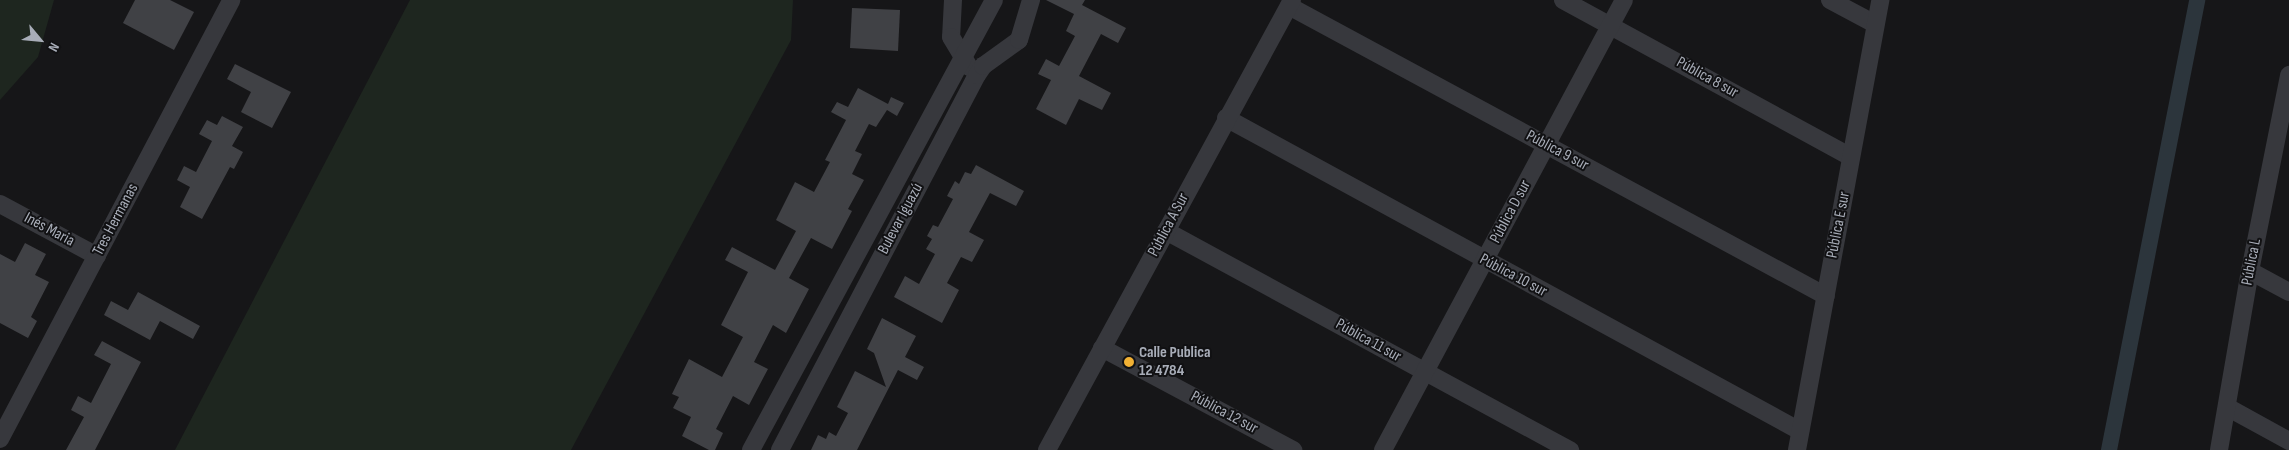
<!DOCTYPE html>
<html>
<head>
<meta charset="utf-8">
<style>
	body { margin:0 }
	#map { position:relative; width:2289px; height:450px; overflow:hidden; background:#161618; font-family:"Sofia Sans Condensed",sans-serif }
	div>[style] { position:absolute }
	.green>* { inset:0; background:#1e261f }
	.canal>* { height:16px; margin:-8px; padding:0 8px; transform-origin:8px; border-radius:8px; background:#2c353c }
	.building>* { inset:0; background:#404145 }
	.minor>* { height:18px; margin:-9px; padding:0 9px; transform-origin:9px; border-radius:9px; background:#37383d }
	.dots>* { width:14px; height:14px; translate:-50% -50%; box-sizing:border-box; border:2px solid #111113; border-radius:50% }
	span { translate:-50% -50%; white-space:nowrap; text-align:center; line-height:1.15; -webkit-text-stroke:4px #111113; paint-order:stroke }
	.street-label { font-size:16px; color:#a8adb8 }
	.poi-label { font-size:16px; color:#a8adb8; font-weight:700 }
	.left { translate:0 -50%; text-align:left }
	.north { position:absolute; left:15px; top:15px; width:50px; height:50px; -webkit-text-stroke:4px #111113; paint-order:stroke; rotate:118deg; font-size:14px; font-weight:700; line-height:20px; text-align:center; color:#a8adb8 }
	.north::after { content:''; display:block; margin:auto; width:18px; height:22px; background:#a8adb8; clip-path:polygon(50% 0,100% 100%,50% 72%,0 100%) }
</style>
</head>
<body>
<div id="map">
	<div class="green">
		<div style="clip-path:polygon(0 0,54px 0,38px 57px,0 100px)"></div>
		<div style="clip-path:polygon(410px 0,793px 0,791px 40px,571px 450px,175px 450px)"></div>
	</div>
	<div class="canal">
		<div style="left:2109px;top:450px;width:459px;rotate:-78.9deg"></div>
	</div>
	<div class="building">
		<div style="clip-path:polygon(135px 0,170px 0,194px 12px,174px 50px,123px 23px)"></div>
		<div style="clip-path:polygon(1046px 0,1085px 0,1082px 5px,1126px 28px,1118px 43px,1101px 34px,1079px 76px,1111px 93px,1102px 110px,1079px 99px,1066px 125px,1036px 109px,1051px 80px,1038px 74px,1046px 59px,1059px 66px,1075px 36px,1066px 31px,1074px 14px)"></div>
		<div style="clip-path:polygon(852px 8px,900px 10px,898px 51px,850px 48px)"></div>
		<div style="clip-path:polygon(235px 64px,291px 92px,272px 128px,241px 112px,251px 92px,227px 79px)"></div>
		<div style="clip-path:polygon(858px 88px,888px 104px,891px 97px,904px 103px,897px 116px,887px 110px,876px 127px,869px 124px,855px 151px,862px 154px,852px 174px,864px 180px,848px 209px,852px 211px,832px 249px,811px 238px,789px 278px,809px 289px,786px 333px,773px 325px,754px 362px,768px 369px,749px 405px,733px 396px,716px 429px,723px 433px,715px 450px,709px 450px,682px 436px,691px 417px,673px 408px,679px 397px,672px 394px,689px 359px,722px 377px,743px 337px,721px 325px,748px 272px,725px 260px,732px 247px,775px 270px,796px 231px,776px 220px,795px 182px,814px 192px,830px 162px,825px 160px,846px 120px,831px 112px,837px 102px,848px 107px)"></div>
		<div style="clip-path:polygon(222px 116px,243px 127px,232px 146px,243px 152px,234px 169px,230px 167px,202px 219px,180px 207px,190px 187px,177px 180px,184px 166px,196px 172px,212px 141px,199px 134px,207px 120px,217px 125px)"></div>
		<div style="clip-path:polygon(976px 165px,1024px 191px,1016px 206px,990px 193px,969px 232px,984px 240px,972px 262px,961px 257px,947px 283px,959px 290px,942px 323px,894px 297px,905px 276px,919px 284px,935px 254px,926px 249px,932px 239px,927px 236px,933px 225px,938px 227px,953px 199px,947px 196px,955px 181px,959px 184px,965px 172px,971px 174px)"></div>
		<div style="clip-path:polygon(25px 243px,46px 254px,35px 275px,49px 282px,31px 317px,37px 321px,28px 338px,0 323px,0 254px,15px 262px)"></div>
		<div style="clip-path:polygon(138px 292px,200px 326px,193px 339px,160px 321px,150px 340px,104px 315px,111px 301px,128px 310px)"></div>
		<div style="clip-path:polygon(882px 318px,916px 336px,905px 357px,924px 367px,917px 380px,898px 370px,857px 450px,811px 450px,818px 435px,826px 439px,829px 432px,836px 436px,848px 413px,837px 407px,855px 371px,886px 387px,874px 353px,867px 349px)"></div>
		<div style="clip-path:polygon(102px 341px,141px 362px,95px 450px,66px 450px,84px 417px,71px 410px,78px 396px,91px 403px,111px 364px,94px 355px)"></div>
	</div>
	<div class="minor">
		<div style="left:953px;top:0;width:37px;rotate:93deg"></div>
		<div style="left:951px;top:37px;width:35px;rotate:59deg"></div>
		<div style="left:1563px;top:0;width:328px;rotate:28.6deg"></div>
		<div style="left:1830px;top:0;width:51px;rotate:28.1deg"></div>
		<div style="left:1289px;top:6px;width:610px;rotate:28.37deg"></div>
		<div style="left:1226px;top:118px;width:654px;rotate:28.6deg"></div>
		<div style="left:0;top:204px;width:110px;rotate:28.2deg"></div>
		<div style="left:1166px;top:231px;width:460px;rotate:28.5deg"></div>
		<div style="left:2250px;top:271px;width:44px;rotate:28.3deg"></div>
		<div style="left:1102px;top:348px;width:217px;rotate:28.1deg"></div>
		<div style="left:2227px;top:407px;width:71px;rotate:28.7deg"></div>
		<div style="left:0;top:439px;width:496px;rotate:-62.2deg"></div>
		<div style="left:751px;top:450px;width:511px;rotate:-61.63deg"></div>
		<div style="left:780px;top:450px;width:424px;rotate:-62.3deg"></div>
		<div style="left:977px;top:75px;width:11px;rotate:-56deg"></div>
		<div style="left:983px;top:66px;width:44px;rotate:-35.8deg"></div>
		<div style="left:1019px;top:40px;width:42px;rotate:-73.3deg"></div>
		<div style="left:1047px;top:450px;width:512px;rotate:-61.43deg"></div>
		<div style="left:1383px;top:450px;width:510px;rotate:-61.83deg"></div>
		<div style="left:1797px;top:450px;width:458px;rotate:-79.5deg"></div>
		<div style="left:2219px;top:450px;width:182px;rotate:-80.2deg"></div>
		<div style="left:2250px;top:271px;width:200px;rotate:-78.7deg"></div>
	</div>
	<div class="dots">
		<div style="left:1129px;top:362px;background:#f2b134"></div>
	</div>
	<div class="street-label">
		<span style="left:1707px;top:78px;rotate:29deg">Pública 8 sur</span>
		<span style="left:1557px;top:151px;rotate:28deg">Pública 9 sur</span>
		<span style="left:1511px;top:212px;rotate:-62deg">Pública D sur</span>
		<span style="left:901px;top:219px;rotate:-62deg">Bulevar Iguazú</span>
		<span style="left:116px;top:220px;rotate:-62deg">Tres Hermanas</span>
		<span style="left:1169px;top:225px;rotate:-62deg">Pública A Sur</span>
		<span style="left:1839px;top:225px;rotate:-79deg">Pública E sur</span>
		<span style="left:49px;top:230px;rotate:28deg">Inés Maria</span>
		<span style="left:2252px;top:262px;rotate:-79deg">Pública L</span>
		<span style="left:1513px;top:276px;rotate:28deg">Pública 10 sur</span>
		<span style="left:1368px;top:341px;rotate:29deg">Pública 11 sur</span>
		<span style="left:1224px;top:413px;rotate:28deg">Pública 12 sur</span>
	</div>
	<div class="poi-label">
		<span class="left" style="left:1139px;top:362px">Calle Publica<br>12 4784</span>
	</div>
	<div class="north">N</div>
</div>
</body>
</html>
